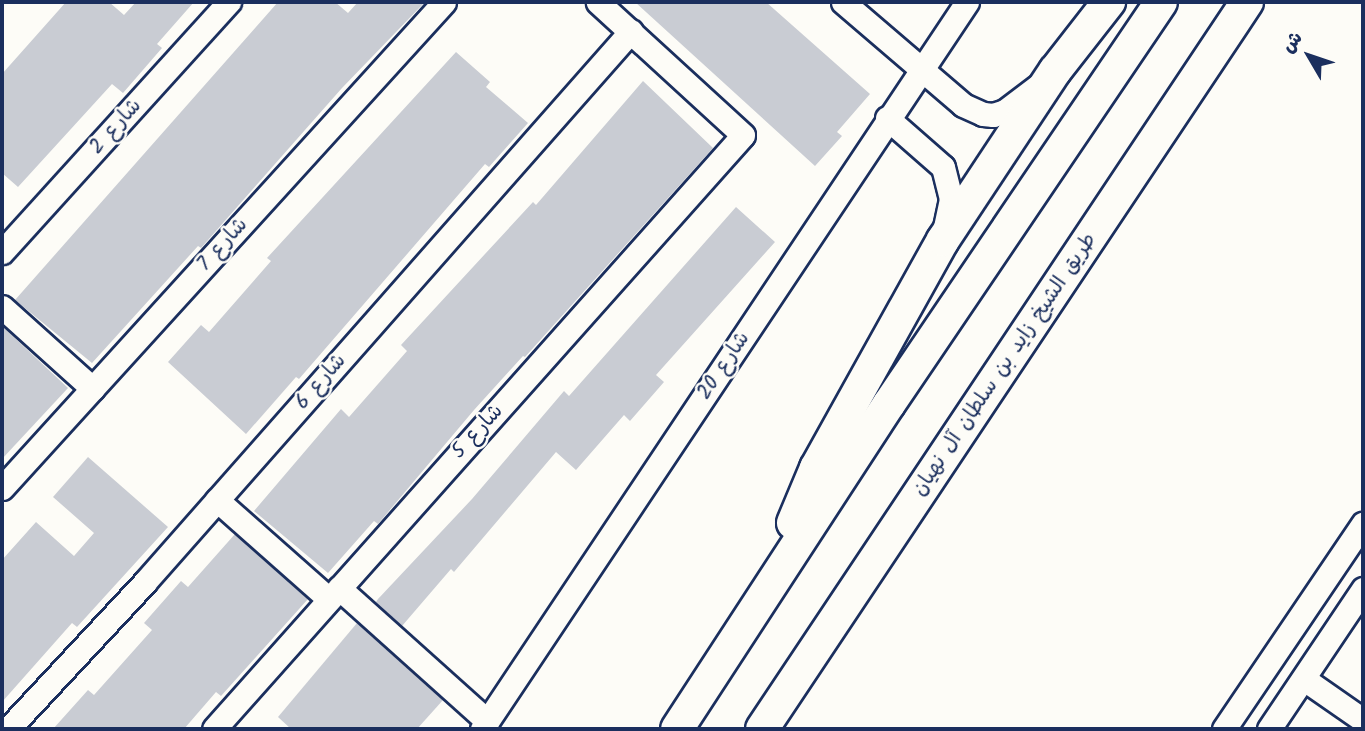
<!DOCTYPE html>
<html>
<head>
<meta charset="utf-8">
<style>
	body { margin:0 }
	#map { position:relative; width:1365px; height:731px; overflow:hidden; background:#fdfcf7; font-family:Kalam,"Playpen Sans Arabic",sans-serif }
	div>[style] { position:absolute }
	.building>* { inset:0; background:#c9ccd3 }
	.roads { filter:drop-shadow(2px 0 #1b2f5e) drop-shadow(-2px 0 #1b2f5e) drop-shadow(0 2px #1b2f5e) drop-shadow(0 -2px #1b2f5e) }
	.minor>* { height:23px; margin:-11.5px; padding:0 11.5px; transform-origin:11.5px; border-radius:11.5px; background:#fdfcf7 }
	.highway>* { height:32px; margin:-16px; padding:0 16px; transform-origin:16px; border-radius:16px; background:#fdfcf7 }
	span { translate:-50% -50%; white-space:nowrap; text-align:center; line-height:1.15; -webkit-text-stroke:5px #fdfcf7; paint-order:stroke }
	.street-label { font-size:21px; color:#1b2f5e }
	.frame { position:absolute; inset:0; border:4px solid #1b2f5e; pointer-events:none }
	.north { position:absolute; left:1274px; top:21px; width:70px; height:70px; -webkit-text-stroke:5px #fdfcf7; paint-order:stroke; rotate:309deg; font-size:19px; font-weight:700; line-height:28px; text-align:center; color:#1b2f5e }
	.north::after { content:''; display:block; margin:auto; width:24px; height:32px; background:#1b2f5e; clip-path:polygon(50% 0,100% 100%,50% 72%,0 100%) }
</style>
</head>
<body>
<div id="map">
	<div class="building">
		<div style="clip-path:polygon(66px 2px,109px 2px,124px 15px,136px 2px,194px 2px,157px 44px,162px 48px,123px 93px,112px 84px,18px 187px,2px 173px,2px 74px)"></div>
		<div style="clip-path:polygon(278px 2px,335px 2px,348px 13px,358px 2px,425px 2px,342px 88px,201px 248px,198px 246px,92px 363px,15px 300px)"></div>
		<div style="clip-path:polygon(635px 2px,766px 2px,870px 94px,837px 132px,842px 136px,815px 166px)"></div>
		<div style="clip-path:polygon(456px 52px,490px 82px,486px 87px,528px 123px,489px 167px,485px 164px,299px 379px,296px 377px,246px 434px,168px 362px,201px 325px,209px 332px,271px 261px,267px 258px)"></div>
		<div style="clip-path:polygon(643px 81px,713px 148px,525px 357px,523px 356px,474px 410px,378px 524px,374px 521px,328px 573px,254px 511px,341px 409px,349px 417px,407px 351px,401px 345px,533px 202px,536px 205px)"></div>
		<div style="clip-path:polygon(736px 207px,775px 242px,656px 375px,664px 382px,630px 421px,624px 415px,576px 470px,556px 452px,454px 572px,451px 569px,402px 626px,376px 602px,378px 599px,472px 499px,564px 391px,569px 396px)"></div>
		<div style="clip-path:polygon(2px 326px,68px 388px,2px 459px)"></div>
		<div style="clip-path:polygon(88px 457px,168px 527px,77px 627px,72px 623px,2px 702px,2px 560px,36px 522px,74px 556px,94px 533px,53px 497px)"></div>
		<div style="clip-path:polygon(235px 534px,308px 599px,221px 696px,216px 692px,184px 729px,53px 729px,88px 690px,94px 695px,152px 630px,144px 623px,181px 581px,188px 587px)"></div>
		<div style="clip-path:polygon(357px 623px,443px 700px,417px 729px,291px 729px,278px 717px)"></div>
	</div>
	<div class="roads">
		<div class="minor">
			<div style="left:843px;top:2px;width:158px;rotate:40.6deg"></div>
			<div style="left:963px;top:105px;width:22px;rotate:24deg"></div>
			<div style="left:983px;top:114px;width:10px;rotate:6deg"></div>
			<div style="left:993px;top:115px;width:13px;rotate:-18deg"></div>
			<div style="left:1005px;top:111px;width:41px;rotate:-37.1deg"></div>
			<div style="left:887px;top:118px;width:74px;rotate:41.2deg"></div>
			<div style="left:943px;top:167px;width:33px;rotate:76deg"></div>
			<div style="left:951px;top:199px;width:30px;rotate:102deg"></div>
			<div style="left:2px;top:252px;width:338px;rotate:-47.8deg"></div>
			<div style="left:2px;top:307px;width:122px;rotate:42deg"></div>
			<div style="left:2px;top:488px;width:657px;rotate:-47.71deg"></div>
			<div style="left:217px;top:500px;width:149px;rotate:41.5deg"></div>
			<div style="left:339px;top:588px;width:199px;rotate:41.9deg"></div>
			<div style="left:1304px;top:679px;width:72px;rotate:34.8deg"></div>
			<div style="left:8px;top:729px;width:200px;rotate:-47deg"></div>
			<div style="left:144px;top:583px;width:736px;rotate:-48.58deg"></div>
			<div style="left:214px;top:729px;width:795px;rotate:-48.31deg"></div>
			<div style="left:743px;top:135px;width:197px;rotate:-137.5deg"></div>
			<div style="left:482px;top:729px;width:874px;rotate:-56.29deg"></div>
			<div style="left:1224px;top:729px;width:248px;rotate:-55.9deg"></div>
			<div style="left:1269px;top:729px;width:169px;rotate:-56.1deg"></div>
		</div>
		<div class="highway">
			<div style="left:793px;top:523px;width:60px;rotate:-67.3deg"></div>
			<div style="left:816px;top:468px;width:261px;rotate:-60.9deg"></div>
			<div style="left:943px;top:240px;width:203px;rotate:-56.5deg"></div>
			<div style="left:1055px;top:71px;width:88px;rotate:-52deg"></div>
			<div style="left:677px;top:729px;width:388px;rotate:-56.9deg"></div>
			<div style="left:889px;top:404px;width:485px;rotate:-55.9deg"></div>
			<div style="left:762px;top:729px;width:874px;rotate:-56.29deg"></div>
		</div>
	</div>
	<div class="street-label">
		<span style="left:116px;top:127px;rotate:-48deg">شارع 2</span>
		<span style="left:223px;top:245px;rotate:-48deg">شارع 7</span>
		<span style="left:1005px;top:365px;rotate:-56deg">طريق الشيخ زايد بن سلطان آل نهيان</span>
		<span style="left:724px;top:366px;rotate:-56deg">شارع 20</span>
		<span style="left:321px;top:382px;rotate:-49deg">شارع 6</span>
		<span style="left:478px;top:432px;rotate:-48deg">شارع 5</span>
	</div>
	<div class="frame"></div>
	<div class="north">ش</div>
</div>
</body>
</html>
